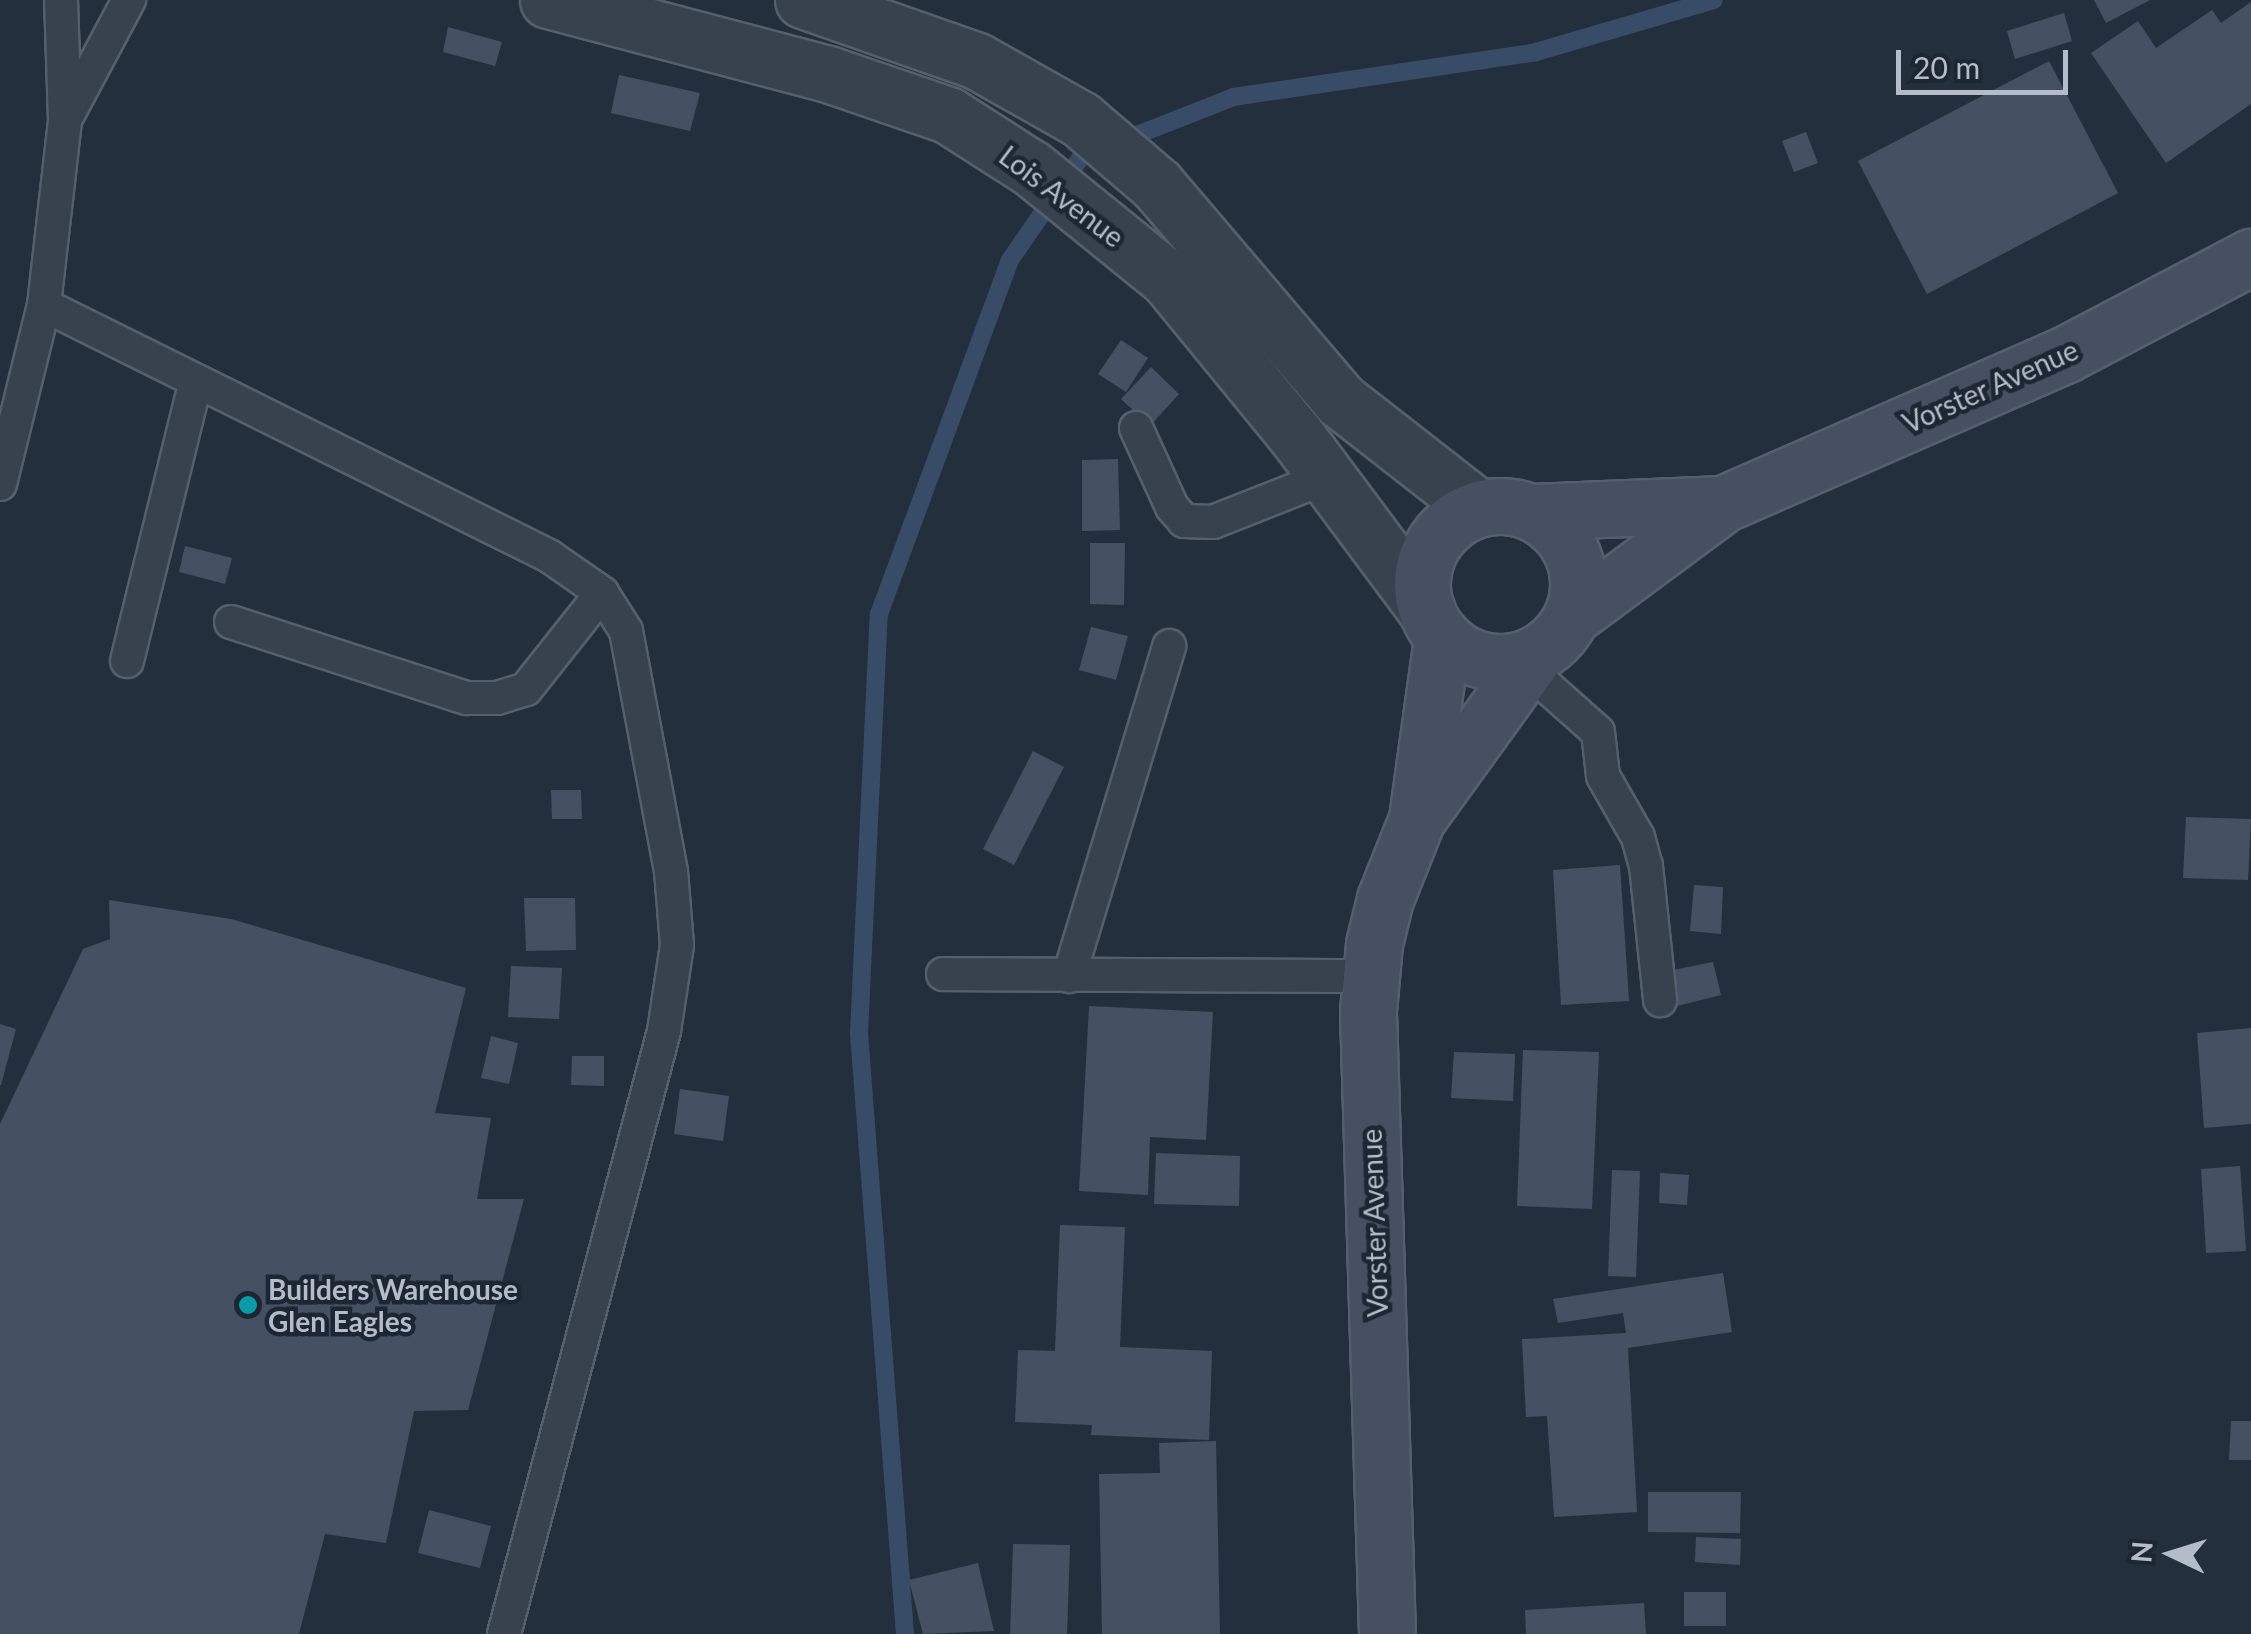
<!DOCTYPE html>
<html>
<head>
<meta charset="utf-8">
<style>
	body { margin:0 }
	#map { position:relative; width:2251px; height:1634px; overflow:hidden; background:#242f3e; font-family:Lato,sans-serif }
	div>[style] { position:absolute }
	.stream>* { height:18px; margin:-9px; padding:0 9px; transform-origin:9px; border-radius:9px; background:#394c67 }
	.building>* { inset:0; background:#455162 }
	.roads { filter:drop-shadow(2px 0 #565f6c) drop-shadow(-2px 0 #565f6c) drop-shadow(0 2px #565f6c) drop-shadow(0 -2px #565f6c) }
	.service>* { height:32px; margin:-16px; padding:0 16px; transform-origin:16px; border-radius:16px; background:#38414e }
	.tertiary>* { height:55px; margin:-27.5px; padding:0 27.5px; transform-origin:27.5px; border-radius:27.5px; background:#38414e }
	.secondary>* { height:55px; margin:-27.5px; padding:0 27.5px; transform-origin:27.5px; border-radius:27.5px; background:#465061 }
	.secondary>.ring { margin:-27.5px; padding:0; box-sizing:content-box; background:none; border:55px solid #465061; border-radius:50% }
	.dots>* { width:28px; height:28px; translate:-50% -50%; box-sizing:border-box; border:5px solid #1d2633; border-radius:50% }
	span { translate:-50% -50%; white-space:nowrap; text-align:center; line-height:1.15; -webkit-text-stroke:9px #1d2633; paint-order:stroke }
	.street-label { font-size:28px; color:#b4bcc9 }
	.poi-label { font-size:28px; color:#b4bcc9; font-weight:700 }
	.left { translate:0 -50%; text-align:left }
	.north { position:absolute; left:2121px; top:1504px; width:100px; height:100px; -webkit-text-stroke:8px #1d2633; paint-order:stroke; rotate:274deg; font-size:28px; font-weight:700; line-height:40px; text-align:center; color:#b4bcc9 }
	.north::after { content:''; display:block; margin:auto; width:35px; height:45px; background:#b4bcc9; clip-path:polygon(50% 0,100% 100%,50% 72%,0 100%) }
	.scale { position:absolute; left:1896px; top:50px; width:172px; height:45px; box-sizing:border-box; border:5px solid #b4bcc9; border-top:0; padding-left:12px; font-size:30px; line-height:35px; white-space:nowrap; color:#b4bcc9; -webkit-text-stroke:8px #1d2633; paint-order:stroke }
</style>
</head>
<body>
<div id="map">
	<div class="stream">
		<div style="left:905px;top:1634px;width:603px;rotate:-94.38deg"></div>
		<div style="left:859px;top:1033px;width:419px;rotate:-87.3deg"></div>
		<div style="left:879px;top:614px;width:377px;rotate:-69.7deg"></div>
		<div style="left:1010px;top:260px;width:125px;rotate:-55.4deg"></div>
		<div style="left:1081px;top:157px;width:163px;rotate:-21.5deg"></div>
		<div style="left:1233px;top:97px;width:306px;rotate:-8.4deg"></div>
		<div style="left:1536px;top:52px;width:185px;rotate:-16.3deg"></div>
	</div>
	<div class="building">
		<div style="clip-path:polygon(2094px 0,2150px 0,2106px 23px)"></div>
		<div style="clip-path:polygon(2251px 2px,2251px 104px,2166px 163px,2091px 53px,2138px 21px,2156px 48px,2212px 10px,2221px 23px)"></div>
		<div style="clip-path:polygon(2064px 13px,2072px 41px,2015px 59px,2007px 31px)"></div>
		<div style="clip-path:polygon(448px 27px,502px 42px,495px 66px,443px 52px)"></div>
		<div style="clip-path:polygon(2049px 61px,2118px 193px,1927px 294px,1858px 161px)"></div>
		<div style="clip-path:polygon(619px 75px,700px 93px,690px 131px,611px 113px)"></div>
		<div style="clip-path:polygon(1806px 132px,1818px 163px,1794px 172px,1782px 141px)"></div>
		<div style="clip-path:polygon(1121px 340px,1148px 358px,1126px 392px,1098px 374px)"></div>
		<div style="clip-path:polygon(1151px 367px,1179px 394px,1150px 426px,1121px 399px)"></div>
		<div style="clip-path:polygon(1118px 459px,1120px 530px,1082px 531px,1082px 460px)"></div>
		<div style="clip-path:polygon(1090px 543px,1125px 543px,1124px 605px,1090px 604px)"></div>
		<div style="clip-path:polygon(185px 546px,232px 558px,225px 584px,179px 572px)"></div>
		<div style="clip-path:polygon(1091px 627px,1128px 636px,1116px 680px,1079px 670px)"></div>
		<div style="clip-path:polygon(1033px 751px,1064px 767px,1014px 865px,983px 849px)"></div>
		<div style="clip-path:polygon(551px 790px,581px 790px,582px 819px,552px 819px)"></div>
		<div style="clip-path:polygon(2186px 817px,2251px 819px,2248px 880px,2183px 878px)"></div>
		<div style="clip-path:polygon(1620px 865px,1629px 1001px,1561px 1005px,1553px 870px)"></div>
		<div style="clip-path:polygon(1694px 885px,1723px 887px,1721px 934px,1690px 931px)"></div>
		<div style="clip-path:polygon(524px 898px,575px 898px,576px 950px,526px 951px)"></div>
		<div style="clip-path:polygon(109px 900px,231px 919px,466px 988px,435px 1113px,491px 1118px,477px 1199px,524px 1199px,468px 1410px,414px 1411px,386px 1543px,325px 1534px,299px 1634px,0 1634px,0 1124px,83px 949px,110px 939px)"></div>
		<div style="clip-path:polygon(1713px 962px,1721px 995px,1677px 1006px,1668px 971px)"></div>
		<div style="clip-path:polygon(511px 966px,562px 968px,559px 1019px,508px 1017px)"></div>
		<div style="clip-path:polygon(1089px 1006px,1213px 1012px,1206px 1140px,1150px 1137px,1148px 1195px,1079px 1191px)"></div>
		<div style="clip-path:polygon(0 1024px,16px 1029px,1px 1085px,0 1085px)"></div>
		<div style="clip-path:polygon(2251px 1028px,2251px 1124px,2204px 1128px,2197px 1033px)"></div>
		<div style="clip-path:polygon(491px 1036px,518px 1043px,509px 1084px,481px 1078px)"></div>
		<div style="clip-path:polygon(1523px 1050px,1599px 1052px,1592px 1209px,1517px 1206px)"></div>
		<div style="clip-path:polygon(1454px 1052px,1515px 1054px,1513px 1101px,1451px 1098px)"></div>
		<div style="clip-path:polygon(572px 1056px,604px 1056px,604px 1086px,571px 1085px)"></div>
		<div style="clip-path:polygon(680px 1089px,729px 1096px,723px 1141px,674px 1134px)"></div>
		<div style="clip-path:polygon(1156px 1153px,1240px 1156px,1239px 1206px,1154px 1204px)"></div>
		<div style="clip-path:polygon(2240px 1166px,2246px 1251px,2206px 1253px,2201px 1169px)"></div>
		<div style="clip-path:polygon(1612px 1170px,1640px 1171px,1636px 1277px,1608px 1276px)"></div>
		<div style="clip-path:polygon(1660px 1173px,1689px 1175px,1687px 1205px,1659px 1203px)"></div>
		<div style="clip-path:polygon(1060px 1225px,1125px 1227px,1120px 1347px,1212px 1351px,1209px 1440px,1091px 1435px,1092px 1425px,1015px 1422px,1018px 1350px,1055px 1351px)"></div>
		<div style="clip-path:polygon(1723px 1273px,1732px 1332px,1628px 1348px,1637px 1512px,1554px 1517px,1547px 1416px,1526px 1417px,1522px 1339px,1626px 1333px,1623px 1313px,1558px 1323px,1553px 1299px)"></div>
		<div style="clip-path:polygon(2231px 1421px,2251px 1421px,2251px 1460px,2229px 1460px)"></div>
		<div style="clip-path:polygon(1216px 1441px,1220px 1634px,1102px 1634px,1099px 1474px,1160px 1473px,1159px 1443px)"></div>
		<div style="clip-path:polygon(1648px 1492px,1741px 1492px,1740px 1533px,1648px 1532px)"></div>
		<div style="clip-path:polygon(429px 1510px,491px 1526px,480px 1568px,418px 1553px)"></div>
		<div style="clip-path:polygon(1696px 1537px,1741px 1539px,1740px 1565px,1695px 1562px)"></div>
		<div style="clip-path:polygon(1013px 1544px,1070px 1545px,1067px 1634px,1010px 1634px)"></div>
		<div style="clip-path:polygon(978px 1563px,994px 1631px,923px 1634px,909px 1580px)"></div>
		<div style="clip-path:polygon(1684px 1592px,1726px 1592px,1726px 1626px,1684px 1626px)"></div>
		<div style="clip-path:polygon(1644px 1603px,1646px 1634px,1526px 1634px,1525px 1610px)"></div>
	</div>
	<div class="roads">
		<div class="service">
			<div style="left:67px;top:116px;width:132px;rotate:-61.9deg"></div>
			<div style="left:44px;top:305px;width:564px;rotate:26.43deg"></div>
			<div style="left:549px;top:556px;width:65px;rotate:34.9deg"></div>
			<div style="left:602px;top:593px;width:45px;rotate:57.7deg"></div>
			<div style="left:626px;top:631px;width:244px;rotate:79.4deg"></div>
			<div style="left:671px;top:871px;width:74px;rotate:85.4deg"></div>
			<div style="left:677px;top:945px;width:87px;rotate:98.6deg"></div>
			<div style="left:664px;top:1031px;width:624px;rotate:104.86deg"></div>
			<div style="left:1136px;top:428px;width:87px;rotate:65.5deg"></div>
			<div style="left:1172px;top:507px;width:18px;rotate:49deg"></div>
			<div style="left:1184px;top:521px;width:29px;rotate:2deg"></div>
			<div style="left:1213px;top:522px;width:123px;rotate:-21.5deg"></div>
			<div style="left:0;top:484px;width:184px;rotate:-76.2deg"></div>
			<div style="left:44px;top:305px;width:186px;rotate:-83.5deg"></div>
			<div style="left:65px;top:120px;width:120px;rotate:-91.9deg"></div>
			<div style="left:231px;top:622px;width:248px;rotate:17.9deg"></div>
			<div style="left:467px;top:698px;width:30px"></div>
			<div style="left:497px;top:698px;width:30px;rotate:-17deg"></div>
			<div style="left:526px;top:689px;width:122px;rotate:-51.6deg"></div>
			<div style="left:127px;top:661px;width:288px;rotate:-76.2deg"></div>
			<div style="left:1526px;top:668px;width:96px;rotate:41.6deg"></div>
			<div style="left:1598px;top:732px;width:44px;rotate:83.5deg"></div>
			<div style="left:1603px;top:776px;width:70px;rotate:60.2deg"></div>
			<div style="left:1638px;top:837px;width:30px;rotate:75deg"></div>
			<div style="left:1646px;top:866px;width:135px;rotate:84deg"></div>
			<div style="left:943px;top:974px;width:427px;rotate:0.3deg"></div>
			<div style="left:1069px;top:976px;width:345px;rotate:-73.1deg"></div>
		</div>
		<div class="tertiary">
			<div style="left:548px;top:0;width:290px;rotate:14.8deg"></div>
			<div style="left:828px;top:74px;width:127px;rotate:18.9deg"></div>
			<div style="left:948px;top:115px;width:98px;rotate:32.6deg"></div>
			<div style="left:1031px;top:168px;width:176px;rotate:39deg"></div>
			<div style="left:1168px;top:279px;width:200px;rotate:50.7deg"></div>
			<div style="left:1295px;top:434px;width:221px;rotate:53.3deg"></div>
			<div style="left:803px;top:0;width:184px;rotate:19.3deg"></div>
			<div style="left:977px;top:61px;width:118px;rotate:29.4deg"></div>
			<div style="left:1080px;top:119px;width:101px;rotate:40.6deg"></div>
			<div style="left:1157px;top:185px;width:282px;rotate:49.6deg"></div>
			<div style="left:1340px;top:400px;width:175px;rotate:38deg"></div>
		</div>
		<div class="secondary">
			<div class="ring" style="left:1422px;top:506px;width:101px;height:101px"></div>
			<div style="left:1532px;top:512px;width:191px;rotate:-2.4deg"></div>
			<div style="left:1571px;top:617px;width:189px;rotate:-36.6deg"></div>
			<div style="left:1723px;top:504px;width:374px;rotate:-23.6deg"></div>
			<div style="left:2066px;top:354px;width:209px;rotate:-27.7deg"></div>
			<div style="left:1418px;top:811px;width:176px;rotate:-82.1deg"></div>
			<div style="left:1387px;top:1634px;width:623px;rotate:-91.75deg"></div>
			<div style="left:1368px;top:1011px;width:67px;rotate:-84.9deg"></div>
			<div style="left:1374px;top:944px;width:46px;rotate:-76.3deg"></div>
			<div style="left:1385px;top:899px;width:86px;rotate:-68.2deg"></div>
			<div style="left:1417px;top:819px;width:203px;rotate:-54.2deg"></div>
		</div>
	</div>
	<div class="dots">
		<div style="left:248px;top:1305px;background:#0f9aa8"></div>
	</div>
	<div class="street-label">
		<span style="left:1062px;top:196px;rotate:37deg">Lois Avenue</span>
		<span style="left:1990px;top:386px;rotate:-24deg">Vorster Avenue</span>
		<span style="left:1374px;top:1223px;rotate:-92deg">Vorster Avenue</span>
	</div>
	<div class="poi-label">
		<span class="left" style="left:268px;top:1305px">Builders Warehouse<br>Glen Eagles</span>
	</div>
	<div class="north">N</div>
	<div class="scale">20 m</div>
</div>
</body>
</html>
